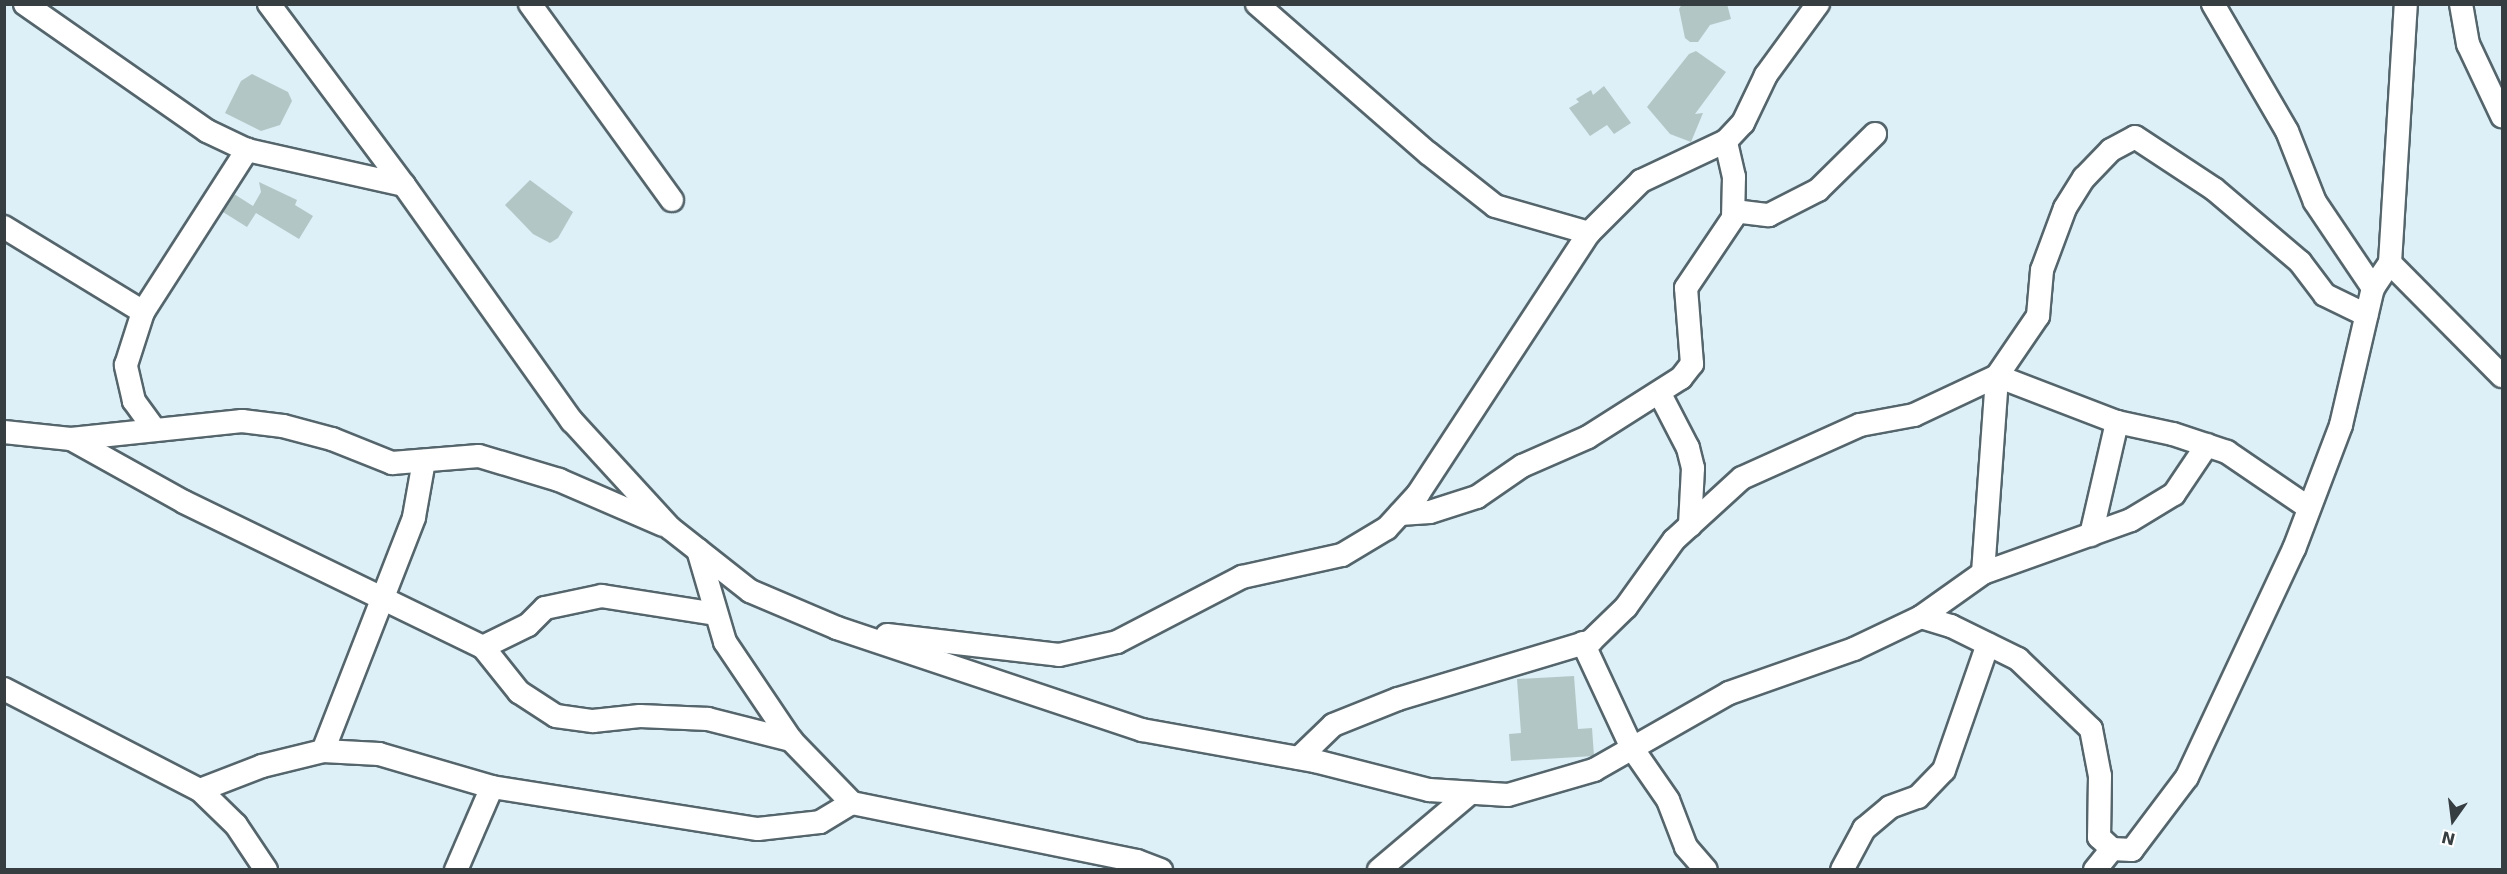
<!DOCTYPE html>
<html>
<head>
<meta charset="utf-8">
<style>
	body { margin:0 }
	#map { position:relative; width:2507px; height:874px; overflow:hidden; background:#ddeff7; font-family:"DejaVu Sans",sans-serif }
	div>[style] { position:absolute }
	.building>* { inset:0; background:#b2c7c5 }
	.roads { filter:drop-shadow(2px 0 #55656c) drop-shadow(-2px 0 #55656c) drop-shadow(0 2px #55656c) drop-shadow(0 -2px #55656c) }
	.minor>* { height:22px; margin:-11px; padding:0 11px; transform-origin:11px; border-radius:11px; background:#fff }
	span { translate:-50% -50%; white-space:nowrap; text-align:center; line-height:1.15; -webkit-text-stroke:6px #fff; paint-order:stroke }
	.frame { position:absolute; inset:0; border:6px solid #373e42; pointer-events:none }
	.north { position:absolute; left:2423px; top:790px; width:60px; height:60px; -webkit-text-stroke:4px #fff; paint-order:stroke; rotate:194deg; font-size:16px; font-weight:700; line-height:24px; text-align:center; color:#373e42 }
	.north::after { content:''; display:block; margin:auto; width:21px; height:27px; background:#373e42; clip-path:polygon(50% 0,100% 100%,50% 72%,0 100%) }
</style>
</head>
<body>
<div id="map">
	<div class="building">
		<div style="clip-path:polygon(1682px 4px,1727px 4px,1731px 19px,1710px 25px,1698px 42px,1690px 42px,1685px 38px,1679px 9px)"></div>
		<div style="clip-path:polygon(1696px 51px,1726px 72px,1695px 114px,1703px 113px,1691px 142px,1670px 134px,1647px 107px,1689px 54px)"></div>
		<div style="clip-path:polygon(252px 74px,288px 92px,292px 101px,280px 125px,261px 131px,225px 113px,241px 81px)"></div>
		<div style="clip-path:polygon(1604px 86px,1631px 123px,1614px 134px,1607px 125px,1590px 136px,1569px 108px,1579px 102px,1576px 99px,1591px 90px,1593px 95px)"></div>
		<div style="clip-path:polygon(530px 180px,573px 212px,558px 238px,550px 243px,533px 234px,505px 205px)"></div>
		<div style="clip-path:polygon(259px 182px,297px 200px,295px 205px,313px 216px,299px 239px,256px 213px,247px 227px,223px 212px,234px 194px,253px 206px,261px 192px)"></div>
		<div style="clip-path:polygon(1574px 676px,1578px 729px,1592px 728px,1594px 756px,1511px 761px,1509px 734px,1521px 733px,1517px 679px)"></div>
	</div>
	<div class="roads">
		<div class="minor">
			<div style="left:25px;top:4px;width:222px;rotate:34.9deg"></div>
			<div style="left:207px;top:131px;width:44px;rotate:25.4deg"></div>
			<div style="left:247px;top:150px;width:161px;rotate:12.6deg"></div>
			<div style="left:269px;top:4px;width:226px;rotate:53.3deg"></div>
			<div style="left:404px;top:185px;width:290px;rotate:54.6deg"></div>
			<div style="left:572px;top:421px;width:145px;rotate:47.5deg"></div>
			<div style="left:670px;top:528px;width:102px;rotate:38.2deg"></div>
			<div style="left:750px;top:591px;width:95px;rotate:23deg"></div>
			<div style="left:837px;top:628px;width:322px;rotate:18.5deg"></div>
			<div style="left:1142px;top:730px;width:176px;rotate:10.2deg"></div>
			<div style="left:1315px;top:761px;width:118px;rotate:14.3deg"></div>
			<div style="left:1429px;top:790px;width:79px;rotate:3.6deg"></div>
			<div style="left:1508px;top:795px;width:90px;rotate:-16.2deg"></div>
			<div style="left:1594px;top:770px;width:155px;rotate:-29.7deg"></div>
			<div style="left:1729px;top:693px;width:133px;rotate:-19.4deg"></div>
			<div style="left:1854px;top:649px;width:74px;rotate:-25.5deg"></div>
			<div style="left:1921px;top:617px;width:31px;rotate:17deg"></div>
			<div style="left:1951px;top:626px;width:75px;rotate:26.2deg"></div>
			<div style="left:2018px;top:659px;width:101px;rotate:43.8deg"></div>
			<div style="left:2091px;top:729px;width:48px;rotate:79.2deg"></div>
			<div style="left:2100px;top:776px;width:61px;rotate:90.9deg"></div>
			<div style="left:2099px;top:837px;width:18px;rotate:43deg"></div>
			<div style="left:2112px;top:849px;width:20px;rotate:3deg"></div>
			<div style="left:2132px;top:850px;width:91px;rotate:-53deg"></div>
			<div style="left:2187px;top:777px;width:252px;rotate:-64.9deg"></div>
			<div style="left:2294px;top:549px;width:133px;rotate:-69.2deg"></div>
			<div style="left:2341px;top:425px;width:141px;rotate:-76.9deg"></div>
			<div style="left:2373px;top:288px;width:30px;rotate:-56deg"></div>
			<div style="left:2390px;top:263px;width:259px;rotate:-86.5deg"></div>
			<div style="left:530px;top:4px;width:242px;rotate:54.1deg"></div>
			<div style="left:1257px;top:4px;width:227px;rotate:41.1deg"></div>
			<div style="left:1428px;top:153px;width:85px;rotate:38.3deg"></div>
			<div style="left:1495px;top:206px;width:98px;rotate:16deg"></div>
			<div style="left:2213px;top:4px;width:147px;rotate:59.8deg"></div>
			<div style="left:2287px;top:131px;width:76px;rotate:68.5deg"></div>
			<div style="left:2315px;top:202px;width:104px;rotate:56deg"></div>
			<div style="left:2461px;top:4px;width:41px;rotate:80.1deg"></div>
			<div style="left:2468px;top:44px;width:80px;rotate:64.7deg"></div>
			<div style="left:1734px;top:211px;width:35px;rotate:7deg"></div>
			<div style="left:1769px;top:215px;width:55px;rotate:-27deg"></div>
			<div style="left:1818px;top:190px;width:80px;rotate:-44.5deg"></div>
			<div style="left:4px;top:227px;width:163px;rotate:31.4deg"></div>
			<div style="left:2390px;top:263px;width:159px;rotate:45.3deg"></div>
			<div style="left:1660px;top:394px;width:61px;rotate:62.6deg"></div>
			<div style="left:1688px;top:448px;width:21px;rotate:76deg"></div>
			<div style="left:1693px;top:468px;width:58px;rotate:93deg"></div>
			<div style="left:155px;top:430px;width:36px;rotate:-126deg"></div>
			<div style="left:134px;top:401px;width:37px;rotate:-103deg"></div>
			<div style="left:126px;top:365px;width:56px;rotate:-72.2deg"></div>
			<div style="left:143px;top:312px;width:193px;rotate:-57.3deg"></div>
			<div style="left:4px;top:432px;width:67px;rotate:6deg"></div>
			<div style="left:71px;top:439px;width:172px;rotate:-6deg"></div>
			<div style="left:242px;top:421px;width:41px;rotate:7deg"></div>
			<div style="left:283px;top:426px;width:51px;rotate:14.9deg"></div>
			<div style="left:332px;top:439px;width:65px;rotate:21.8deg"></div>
			<div style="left:392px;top:463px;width:87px;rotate:-4.6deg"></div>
			<div style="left:479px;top:456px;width:84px;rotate:16.7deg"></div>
			<div style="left:559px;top:480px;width:113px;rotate:23.4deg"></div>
			<div style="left:71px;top:439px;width:129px;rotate:29.1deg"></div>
			<div style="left:184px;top:502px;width:332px;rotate:25.9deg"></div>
			<div style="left:483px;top:647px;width:58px;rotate:51.3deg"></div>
			<div style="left:519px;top:692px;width:44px;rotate:33deg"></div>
			<div style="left:556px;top:716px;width:37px;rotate:8deg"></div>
			<div style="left:593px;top:721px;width:47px;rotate:-6.1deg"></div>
			<div style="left:640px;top:716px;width:68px;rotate:2.5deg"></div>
			<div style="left:708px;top:719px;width:86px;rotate:14.2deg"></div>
			<div style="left:1400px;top:514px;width:30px;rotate:-4deg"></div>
			<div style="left:1430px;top:512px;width:49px;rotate:-17.7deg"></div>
			<div style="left:1477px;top:497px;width:55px;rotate:-34.6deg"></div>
			<div style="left:1522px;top:466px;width:72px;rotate:-23.7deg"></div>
			<div style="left:1588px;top:437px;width:110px;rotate:-32.4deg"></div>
			<div style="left:1681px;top:378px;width:18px;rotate:-52deg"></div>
			<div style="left:1692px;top:364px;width:76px;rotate:-94.5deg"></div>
			<div style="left:1686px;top:288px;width:84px;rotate:-56.1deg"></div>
			<div style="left:1733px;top:218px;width:41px;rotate:-88.6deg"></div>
			<div style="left:1734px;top:177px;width:37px;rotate:-103deg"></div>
			<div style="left:2091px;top:535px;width:116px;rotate:-77deg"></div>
			<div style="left:698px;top:550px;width:96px;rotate:73.6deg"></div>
			<div style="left:725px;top:642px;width:118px;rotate:56deg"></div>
			<div style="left:791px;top:740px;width:88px;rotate:45.9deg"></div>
			<div style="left:1983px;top:573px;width:197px;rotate:-85.9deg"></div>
			<div style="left:1997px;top:376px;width:73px;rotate:-55.7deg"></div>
			<div style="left:2038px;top:316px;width:46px;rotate:-85deg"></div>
			<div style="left:2042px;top:270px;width:66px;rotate:-69.6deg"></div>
			<div style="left:2065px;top:208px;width:36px;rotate:-58deg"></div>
			<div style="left:2084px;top:178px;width:39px;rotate:-46deg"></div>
			<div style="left:2111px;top:150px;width:27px;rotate:-28deg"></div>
			<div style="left:2135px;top:137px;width:95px;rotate:33.4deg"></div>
			<div style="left:2214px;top:189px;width:113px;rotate:40.3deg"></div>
			<div style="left:2300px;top:262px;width:41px;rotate:52.9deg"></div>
			<div style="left:2325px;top:295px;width:46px;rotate:26deg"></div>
			<div style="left:1921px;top:617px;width:76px;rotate:-35.4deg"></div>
			<div style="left:1983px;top:573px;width:157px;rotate:-19.7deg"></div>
			<div style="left:2131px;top:520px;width:50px;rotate:-31.2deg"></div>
			<div style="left:2174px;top:494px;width:59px;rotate:-56deg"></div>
			<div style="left:887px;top:635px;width:173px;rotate:6.6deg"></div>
			<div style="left:1059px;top:655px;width:59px;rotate:-12.6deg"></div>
			<div style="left:1117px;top:642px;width:141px;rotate:-27.5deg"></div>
			<div style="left:1242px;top:577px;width:102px;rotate:-12.4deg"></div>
			<div style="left:1342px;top:555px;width:52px;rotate:-31deg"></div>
			<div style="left:1387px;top:528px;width:46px;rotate:-47.6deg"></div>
			<div style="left:1418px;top:494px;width:312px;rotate:-56.8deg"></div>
			<div style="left:1589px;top:233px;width:74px;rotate:-45deg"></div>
			<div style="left:1641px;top:181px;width:94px;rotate:-25.2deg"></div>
			<div style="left:1726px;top:141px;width:25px;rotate:-47deg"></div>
			<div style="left:1743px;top:123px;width:53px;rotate:-64.4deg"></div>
			<div style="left:1766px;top:75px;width:88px;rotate:-53.8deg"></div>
			<div style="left:1583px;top:643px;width:116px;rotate:65deg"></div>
			<div style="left:1632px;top:748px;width:63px;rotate:55.3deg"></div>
			<div style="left:1668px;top:800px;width:50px;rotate:69deg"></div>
			<div style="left:1686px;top:847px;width:30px;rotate:49deg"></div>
			<div style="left:483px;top:647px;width:50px;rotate:-26.1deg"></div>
			<div style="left:528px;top:625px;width:24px;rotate:-45deg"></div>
			<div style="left:545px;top:608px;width:58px;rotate:-11.9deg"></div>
			<div style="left:602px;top:596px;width:115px;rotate:9deg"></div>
			<div style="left:4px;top:689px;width:220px;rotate:27.3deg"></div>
			<div style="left:200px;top:790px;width:50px;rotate:44.2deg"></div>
			<div style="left:236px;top:825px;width:54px;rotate:56.3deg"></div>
			<div style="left:323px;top:751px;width:251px;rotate:-68.7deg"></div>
			<div style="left:414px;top:517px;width:57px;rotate:-79.9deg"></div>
			<div style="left:1299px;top:758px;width:47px;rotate:-44.1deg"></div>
			<div style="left:1333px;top:725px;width:70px;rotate:-21.8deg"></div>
			<div style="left:1398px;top:699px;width:202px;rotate:-16.7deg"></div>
			<div style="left:1591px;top:641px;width:49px;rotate:-44.2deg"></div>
			<div style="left:1626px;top:607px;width:82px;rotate:-54.4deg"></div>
			<div style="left:1674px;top:540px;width:92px;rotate:-42.4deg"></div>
			<div style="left:1742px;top:478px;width:129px;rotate:-24.2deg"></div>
			<div style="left:1860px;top:425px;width:55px;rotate:-10.5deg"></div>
			<div style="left:1914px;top:415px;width:92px;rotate:-25.2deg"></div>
			<div style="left:1997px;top:376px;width:129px;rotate:21deg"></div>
			<div style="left:2117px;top:422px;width:57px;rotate:12.1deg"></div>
			<div style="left:2173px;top:434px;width:57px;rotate:18.4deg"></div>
			<div style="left:2227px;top:452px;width:99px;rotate:34.3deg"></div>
			<div style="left:200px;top:790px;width:66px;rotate:-21.2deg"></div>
			<div style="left:262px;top:766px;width:63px;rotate:-13.8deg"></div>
			<div style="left:323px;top:751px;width:56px;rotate:3.1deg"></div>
			<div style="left:379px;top:754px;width:118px;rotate:16.3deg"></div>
			<div style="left:492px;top:787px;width:269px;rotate:9deg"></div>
			<div style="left:758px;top:829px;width:62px;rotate:-6.4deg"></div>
			<div style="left:820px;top:822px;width:37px;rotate:-31deg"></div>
			<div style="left:852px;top:803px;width:291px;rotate:11.5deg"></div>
			<div style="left:1137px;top:861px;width:26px;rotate:21deg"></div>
			<div style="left:456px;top:870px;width:90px;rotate:-66.6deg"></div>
			<div style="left:1379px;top:870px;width:119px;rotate:-40.2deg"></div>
			<div style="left:1842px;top:870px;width:47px;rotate:-61.8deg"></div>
			<div style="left:1864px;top:829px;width:34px;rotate:-40deg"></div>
			<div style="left:1890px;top:807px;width:30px;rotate:-20deg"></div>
			<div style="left:1918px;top:797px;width:37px;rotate:-46deg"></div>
			<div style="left:1944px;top:770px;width:133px;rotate:-70.8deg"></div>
			<div style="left:2095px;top:870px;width:27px;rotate:-51deg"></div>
		</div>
	</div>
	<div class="frame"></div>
	<div class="north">N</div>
</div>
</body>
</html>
